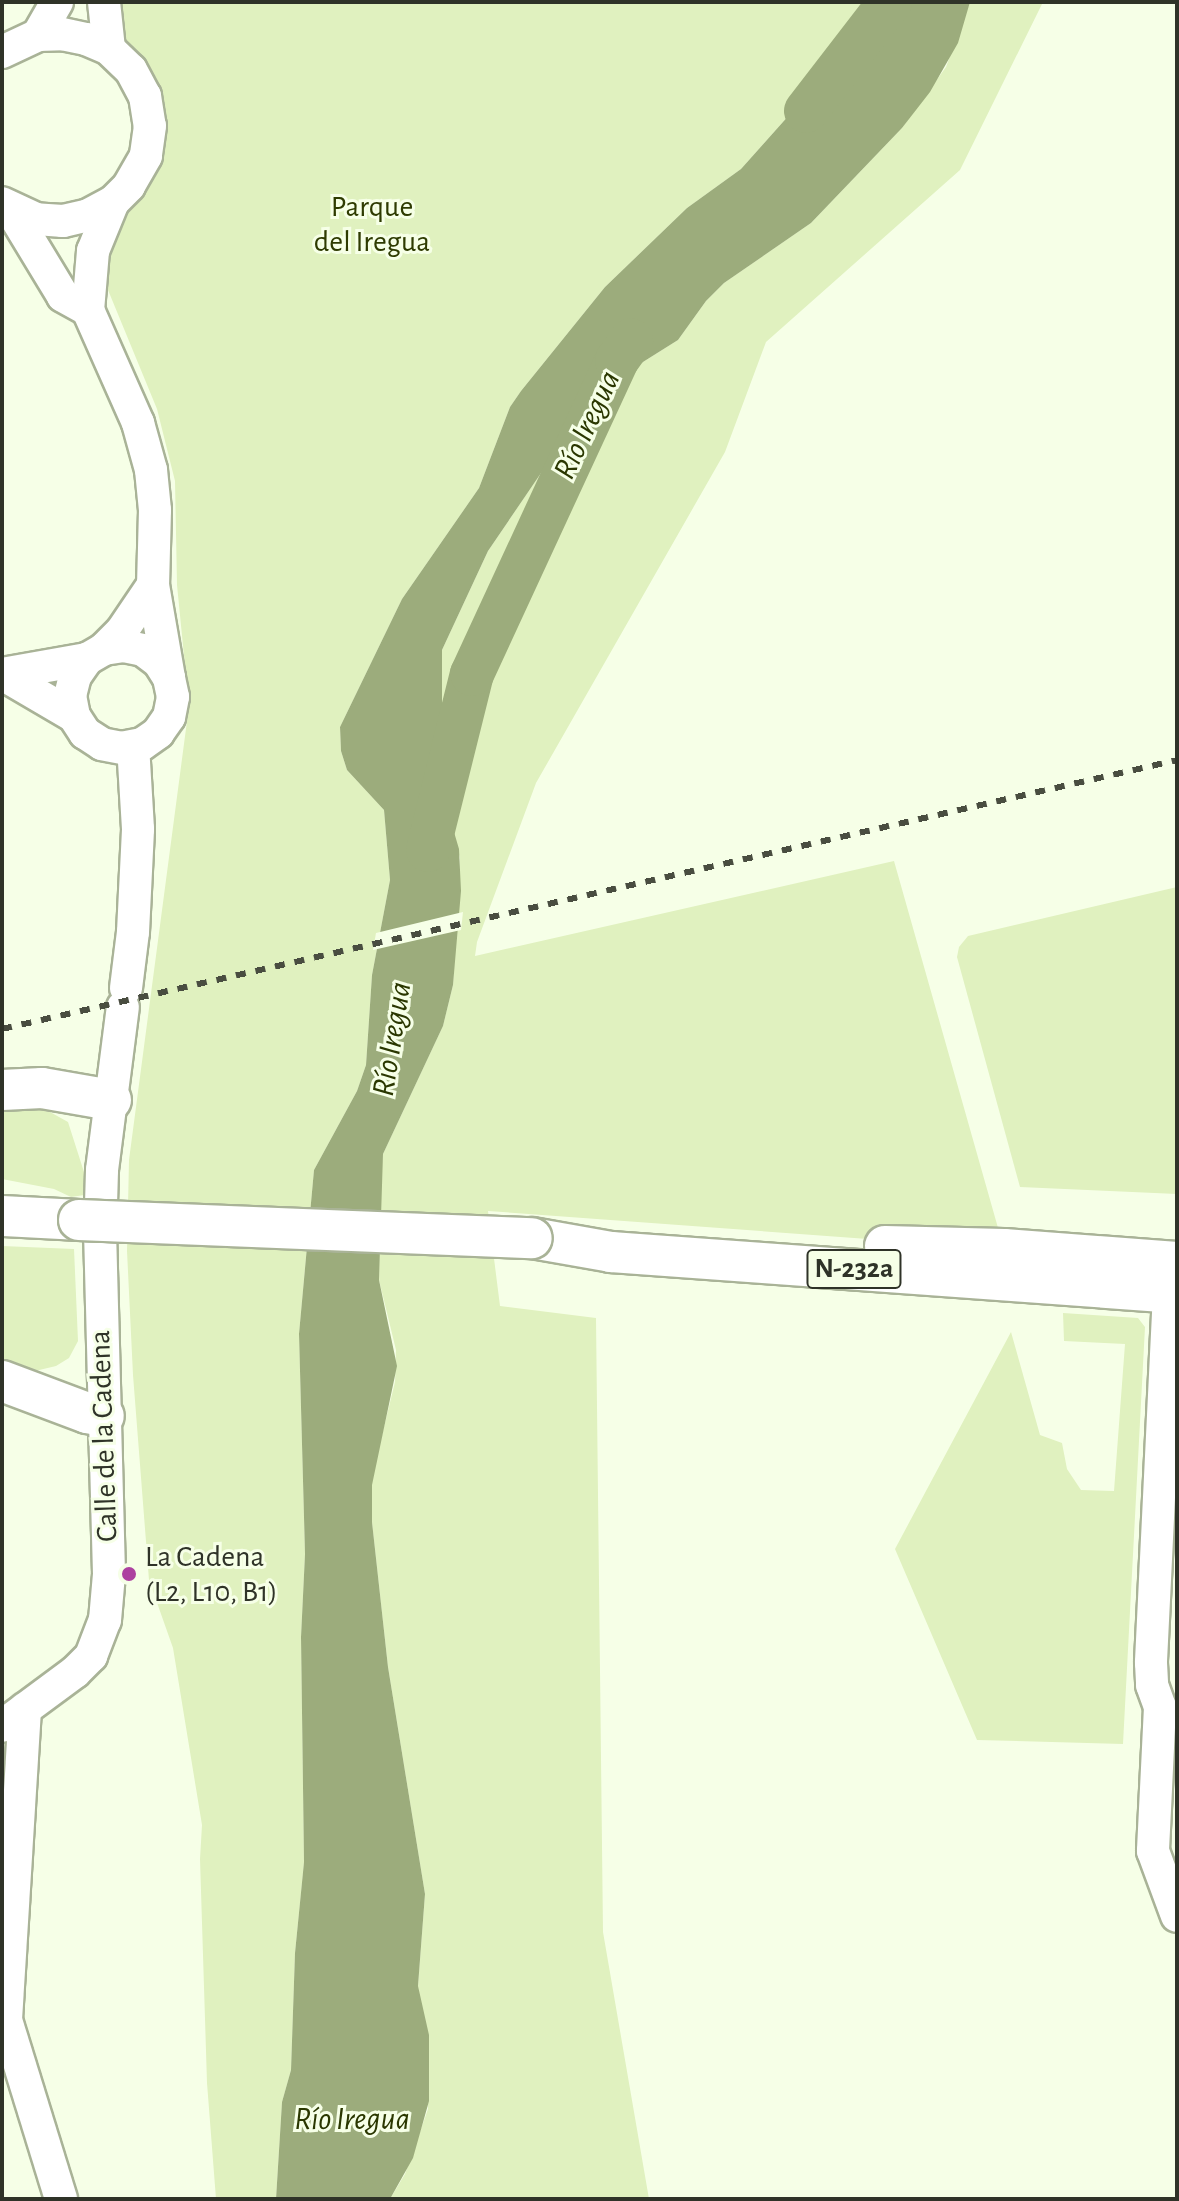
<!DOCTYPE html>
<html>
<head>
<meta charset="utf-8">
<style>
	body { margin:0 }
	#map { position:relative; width:1179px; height:2201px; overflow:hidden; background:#f6ffe7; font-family:"Alegreya Sans",sans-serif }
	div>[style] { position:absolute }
	.green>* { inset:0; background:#e0f1bf }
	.water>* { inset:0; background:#9cac7c }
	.pier>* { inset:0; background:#f6ffe7 }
	.river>* { height:44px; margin:-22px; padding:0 22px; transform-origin:22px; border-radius:22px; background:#9cac7c }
	.roads { filter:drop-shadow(2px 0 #a9b397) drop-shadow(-2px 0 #a9b397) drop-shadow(0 2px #a9b397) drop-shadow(0 -2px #a9b397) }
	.minor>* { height:32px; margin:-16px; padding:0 16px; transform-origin:16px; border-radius:16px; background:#fff }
	.major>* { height:40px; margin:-20px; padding:0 20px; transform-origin:20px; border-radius:20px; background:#fff }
	.rail>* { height:6px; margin-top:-3px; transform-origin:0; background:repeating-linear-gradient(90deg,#494d40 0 10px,transparent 0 20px) }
	.bridges { filter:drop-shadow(2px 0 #a9b397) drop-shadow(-2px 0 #a9b397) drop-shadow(0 2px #a9b397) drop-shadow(0 -2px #a9b397) }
	.major-bridge>* { height:40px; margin:-20px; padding:0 20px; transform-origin:20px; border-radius:20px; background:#fff }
	.dots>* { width:22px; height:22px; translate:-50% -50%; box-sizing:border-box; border:4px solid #f6ffe7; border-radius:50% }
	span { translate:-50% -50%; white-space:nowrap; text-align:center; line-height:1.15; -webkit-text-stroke:6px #f6ffe7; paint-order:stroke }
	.shield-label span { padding:2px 6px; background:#f6ffe7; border:2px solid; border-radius:6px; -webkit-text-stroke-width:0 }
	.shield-label { font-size:28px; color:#2f3328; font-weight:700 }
	.park-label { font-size:30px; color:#2e3b01 }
	.street-label { font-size:30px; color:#2f3328 }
	.poi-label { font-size:30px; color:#2f3328 }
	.left { translate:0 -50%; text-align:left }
	.water-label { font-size:32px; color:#2a3700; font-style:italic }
	.frame { position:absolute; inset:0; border:4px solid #2f3328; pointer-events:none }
</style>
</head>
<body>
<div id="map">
	<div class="green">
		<div style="clip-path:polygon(111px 2px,909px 2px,870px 42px,807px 95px,741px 169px,687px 208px,605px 287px,521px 391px,510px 407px,479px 488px,402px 599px,340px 727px,341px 751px,347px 770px,384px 810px,390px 880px,372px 975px,366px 1065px,357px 1091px,314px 1170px,299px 1334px,305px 1554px,301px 1637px,304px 1862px,295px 1953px,291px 2070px,282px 2102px,276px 2199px,216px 2199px,207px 2083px,200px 1859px,202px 1825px,173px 1648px,149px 1580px,133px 1375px,127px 1251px,129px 1160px,189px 706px,177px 585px,175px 481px,157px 409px,108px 290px,108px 256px,129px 206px,152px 180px,167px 132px,160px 90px,128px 44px,113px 14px)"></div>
		<div style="clip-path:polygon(970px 2px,1043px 2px,960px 170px,766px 342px,725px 452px,536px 783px,477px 942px,475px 956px,894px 861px,1004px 1249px,488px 1211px,500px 1306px,596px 1318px,603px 1932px,649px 2199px,390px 2199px,405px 2174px,428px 2109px,418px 1986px,425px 1894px,388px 1667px,372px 1522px,372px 1476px,395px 1382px,396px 1350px,379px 1280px,380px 1180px,383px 1154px,443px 1026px,453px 985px,460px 858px,434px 764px,442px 716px,442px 650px,488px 551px,588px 404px,619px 377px,678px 340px,706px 301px,724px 283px,811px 223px,902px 128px,946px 67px)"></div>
		<div style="clip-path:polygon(1177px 887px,1177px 1194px,1020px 1187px,957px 957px,959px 947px,968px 936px)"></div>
		<div style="clip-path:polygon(24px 1106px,50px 1112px,68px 1122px,91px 1194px,71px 1197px,54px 1189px,2px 1179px,2px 1111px)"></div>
		<div style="clip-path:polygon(2px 1246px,74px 1249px,78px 1341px,69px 1358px,56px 1366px,35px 1371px,17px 1369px,2px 1361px)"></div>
		<div style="clip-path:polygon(1063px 1313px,1138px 1318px,1145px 1327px,1123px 1744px,977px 1740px,895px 1549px,1011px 1332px,1040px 1435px,1062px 1443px,1067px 1469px,1081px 1490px,1114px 1491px,1125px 1344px,1064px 1341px)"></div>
	</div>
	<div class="water">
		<div style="clip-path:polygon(909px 2px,970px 2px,958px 43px,930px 92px,902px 128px,811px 223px,724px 283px,706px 301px,678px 340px,619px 377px,588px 404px,488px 551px,442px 650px,442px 716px,434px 764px,459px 849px,461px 891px,453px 985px,443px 1026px,383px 1154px,379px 1280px,397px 1366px,372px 1485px,372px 1522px,388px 1667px,425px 1894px,418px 1986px,429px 2035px,429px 2101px,413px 2158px,390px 2199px,276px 2199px,282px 2102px,291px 2070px,295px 1953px,304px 1862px,301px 1637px,305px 1554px,299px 1334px,314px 1170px,357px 1091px,366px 1065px,372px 975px,390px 880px,384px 810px,347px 770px,341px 751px,340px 727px,402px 599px,479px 488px,510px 407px,521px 391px,605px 287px,687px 208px,741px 169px,807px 95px,870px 42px)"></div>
	</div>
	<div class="pier">
		<div style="clip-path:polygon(463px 912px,461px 930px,373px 950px,376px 933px)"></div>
	</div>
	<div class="river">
		<div style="left:806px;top:111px;width:138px;rotate:-52.4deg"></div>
		<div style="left:428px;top:850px;width:181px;rotate:-76deg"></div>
		<div style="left:472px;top:674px;width:346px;rotate:-65.2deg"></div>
		<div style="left:617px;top:360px;width:24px;rotate:-54deg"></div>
	</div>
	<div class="roads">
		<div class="minor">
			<div style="left:104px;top:2px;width:47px;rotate:83.9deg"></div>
			<div style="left:38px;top:35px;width:38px;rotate:-60deg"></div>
			<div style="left:2px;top:52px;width:40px;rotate:-25deg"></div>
			<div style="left:38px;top:35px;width:24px;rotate:-2deg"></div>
			<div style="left:62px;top:34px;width:25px;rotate:12deg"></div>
			<div style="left:86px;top:39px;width:25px;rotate:23deg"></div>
			<div style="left:109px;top:49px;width:30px;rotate:44deg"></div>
			<div style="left:131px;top:70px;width:30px;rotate:62deg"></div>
			<div style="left:145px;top:96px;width:30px;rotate:81deg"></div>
			<div style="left:150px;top:126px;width:30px;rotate:98deg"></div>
			<div style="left:146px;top:156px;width:34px;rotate:120deg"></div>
			<div style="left:129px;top:186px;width:23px;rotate:135deg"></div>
			<div style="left:113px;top:202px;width:27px;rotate:152deg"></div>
			<div style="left:89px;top:215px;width:27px;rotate:167deg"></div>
			<div style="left:63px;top:221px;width:27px;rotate:-176deg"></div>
			<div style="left:36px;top:219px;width:38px;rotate:-155deg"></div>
			<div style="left:113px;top:202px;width:53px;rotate:112.2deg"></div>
			<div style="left:93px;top:251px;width:59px;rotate:94.8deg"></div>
			<div style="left:88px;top:310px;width:124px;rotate:66.1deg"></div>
			<div style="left:138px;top:423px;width:49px;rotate:74.5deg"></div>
			<div style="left:151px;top:470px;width:40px;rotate:84.3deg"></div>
			<div style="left:155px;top:510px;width:75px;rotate:91.5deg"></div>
			<div style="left:153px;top:585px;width:94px;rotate:80.2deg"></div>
			<div style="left:11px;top:210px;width:100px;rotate:58.8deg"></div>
			<div style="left:63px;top:296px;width:29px;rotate:29deg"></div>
			<div style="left:104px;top:649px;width:20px;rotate:-9deg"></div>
			<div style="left:124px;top:646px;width:19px;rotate:12deg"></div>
			<div style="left:143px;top:650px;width:20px;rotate:37deg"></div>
			<div style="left:159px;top:662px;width:19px;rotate:58deg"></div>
			<div style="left:169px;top:678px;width:19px;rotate:78deg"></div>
			<div style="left:173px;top:697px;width:20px;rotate:101deg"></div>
			<div style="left:169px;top:717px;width:19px;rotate:125deg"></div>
			<div style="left:158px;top:733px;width:19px;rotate:145deg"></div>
			<div style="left:142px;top:744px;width:20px;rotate:169deg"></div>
			<div style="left:122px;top:748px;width:20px;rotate:-169deg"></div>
			<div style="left:102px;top:744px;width:20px;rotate:-147deg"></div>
			<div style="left:85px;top:733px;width:20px;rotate:-123deg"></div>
			<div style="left:74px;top:716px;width:20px;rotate:-101deg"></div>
			<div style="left:70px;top:696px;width:21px;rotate:-76deg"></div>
			<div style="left:75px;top:676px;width:21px;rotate:-55deg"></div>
			<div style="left:87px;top:659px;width:20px;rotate:-30deg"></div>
			<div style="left:104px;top:649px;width:25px;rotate:-45deg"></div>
			<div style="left:122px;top:631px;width:55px;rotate:-56deg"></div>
			<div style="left:2px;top:674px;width:86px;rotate:-10deg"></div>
			<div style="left:2px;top:674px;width:83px;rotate:30.3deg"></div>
			<div style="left:126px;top:988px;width:56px;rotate:-82.9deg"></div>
			<div style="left:133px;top:932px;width:103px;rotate:-87.2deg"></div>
			<div style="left:138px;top:829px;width:83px;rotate:-93.4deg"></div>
			<div style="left:1169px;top:1293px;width:370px;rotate:92.8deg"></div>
			<div style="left:1151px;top:1663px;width:22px;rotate:87deg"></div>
			<div style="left:1152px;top:1685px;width:23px;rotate:70deg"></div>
			<div style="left:1160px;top:1707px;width:144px;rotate:92.8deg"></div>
			<div style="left:1153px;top:1851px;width:69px;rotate:69.7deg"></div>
			<div style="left:25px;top:1709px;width:312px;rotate:93.5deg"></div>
			<div style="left:6px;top:2020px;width:187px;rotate:72.9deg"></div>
			<div style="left:2px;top:1726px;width:91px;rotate:-36.5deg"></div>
			<div style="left:75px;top:1672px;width:23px;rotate:-45deg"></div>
			<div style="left:91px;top:1656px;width:39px;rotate:-69deg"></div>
			<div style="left:105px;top:1620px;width:46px;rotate:-85deg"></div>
			<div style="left:109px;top:1574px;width:336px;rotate:-91.5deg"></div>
			<div style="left:100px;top:1238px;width:68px;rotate:-88.3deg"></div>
			<div style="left:102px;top:1170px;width:164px;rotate:-82.7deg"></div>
		</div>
		<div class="major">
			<div style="left:2px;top:1090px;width:40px;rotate:-2.9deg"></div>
			<div style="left:42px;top:1088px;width:70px;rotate:9.9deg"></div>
			<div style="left:2px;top:1216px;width:77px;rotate:3deg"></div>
			<div style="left:532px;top:1238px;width:80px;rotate:10deg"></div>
			<div style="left:611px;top:1252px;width:567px;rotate:4.14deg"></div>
			<div style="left:885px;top:1246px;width:119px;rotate:1.4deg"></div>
			<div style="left:1004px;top:1249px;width:173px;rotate:4.3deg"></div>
			<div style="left:2px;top:1381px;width:91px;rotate:20.6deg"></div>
			<div style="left:87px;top:1413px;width:17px;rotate:10deg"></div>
		</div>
	</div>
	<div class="rail">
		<div style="left:2px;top:1029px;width:1205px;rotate:-12.89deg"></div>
	</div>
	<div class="bridges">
		<div class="major-bridge">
			<div style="left:79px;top:1220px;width:453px;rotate:2.3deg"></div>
		</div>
	</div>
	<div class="dots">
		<div style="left:129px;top:1574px;background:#ad41a0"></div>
	</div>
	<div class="shield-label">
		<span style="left:854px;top:1269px">N-232a</span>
	</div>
	<div class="park-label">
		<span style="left:372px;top:224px">Parque<br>del Iregua</span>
	</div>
	<div class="street-label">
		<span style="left:104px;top:1436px;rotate:-92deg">Calle de la Cadena</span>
	</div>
	<div class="poi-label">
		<span class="left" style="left:145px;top:1574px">La Cadena<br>(L2, L10, B1)</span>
	</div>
	<div class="water-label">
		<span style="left:587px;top:425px;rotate:-65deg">Río Iregua</span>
		<span style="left:392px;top:1039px;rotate:-81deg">Río Iregua</span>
		<span style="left:352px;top:2119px">Río Iregua</span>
	</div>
	<div class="frame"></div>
</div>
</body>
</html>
